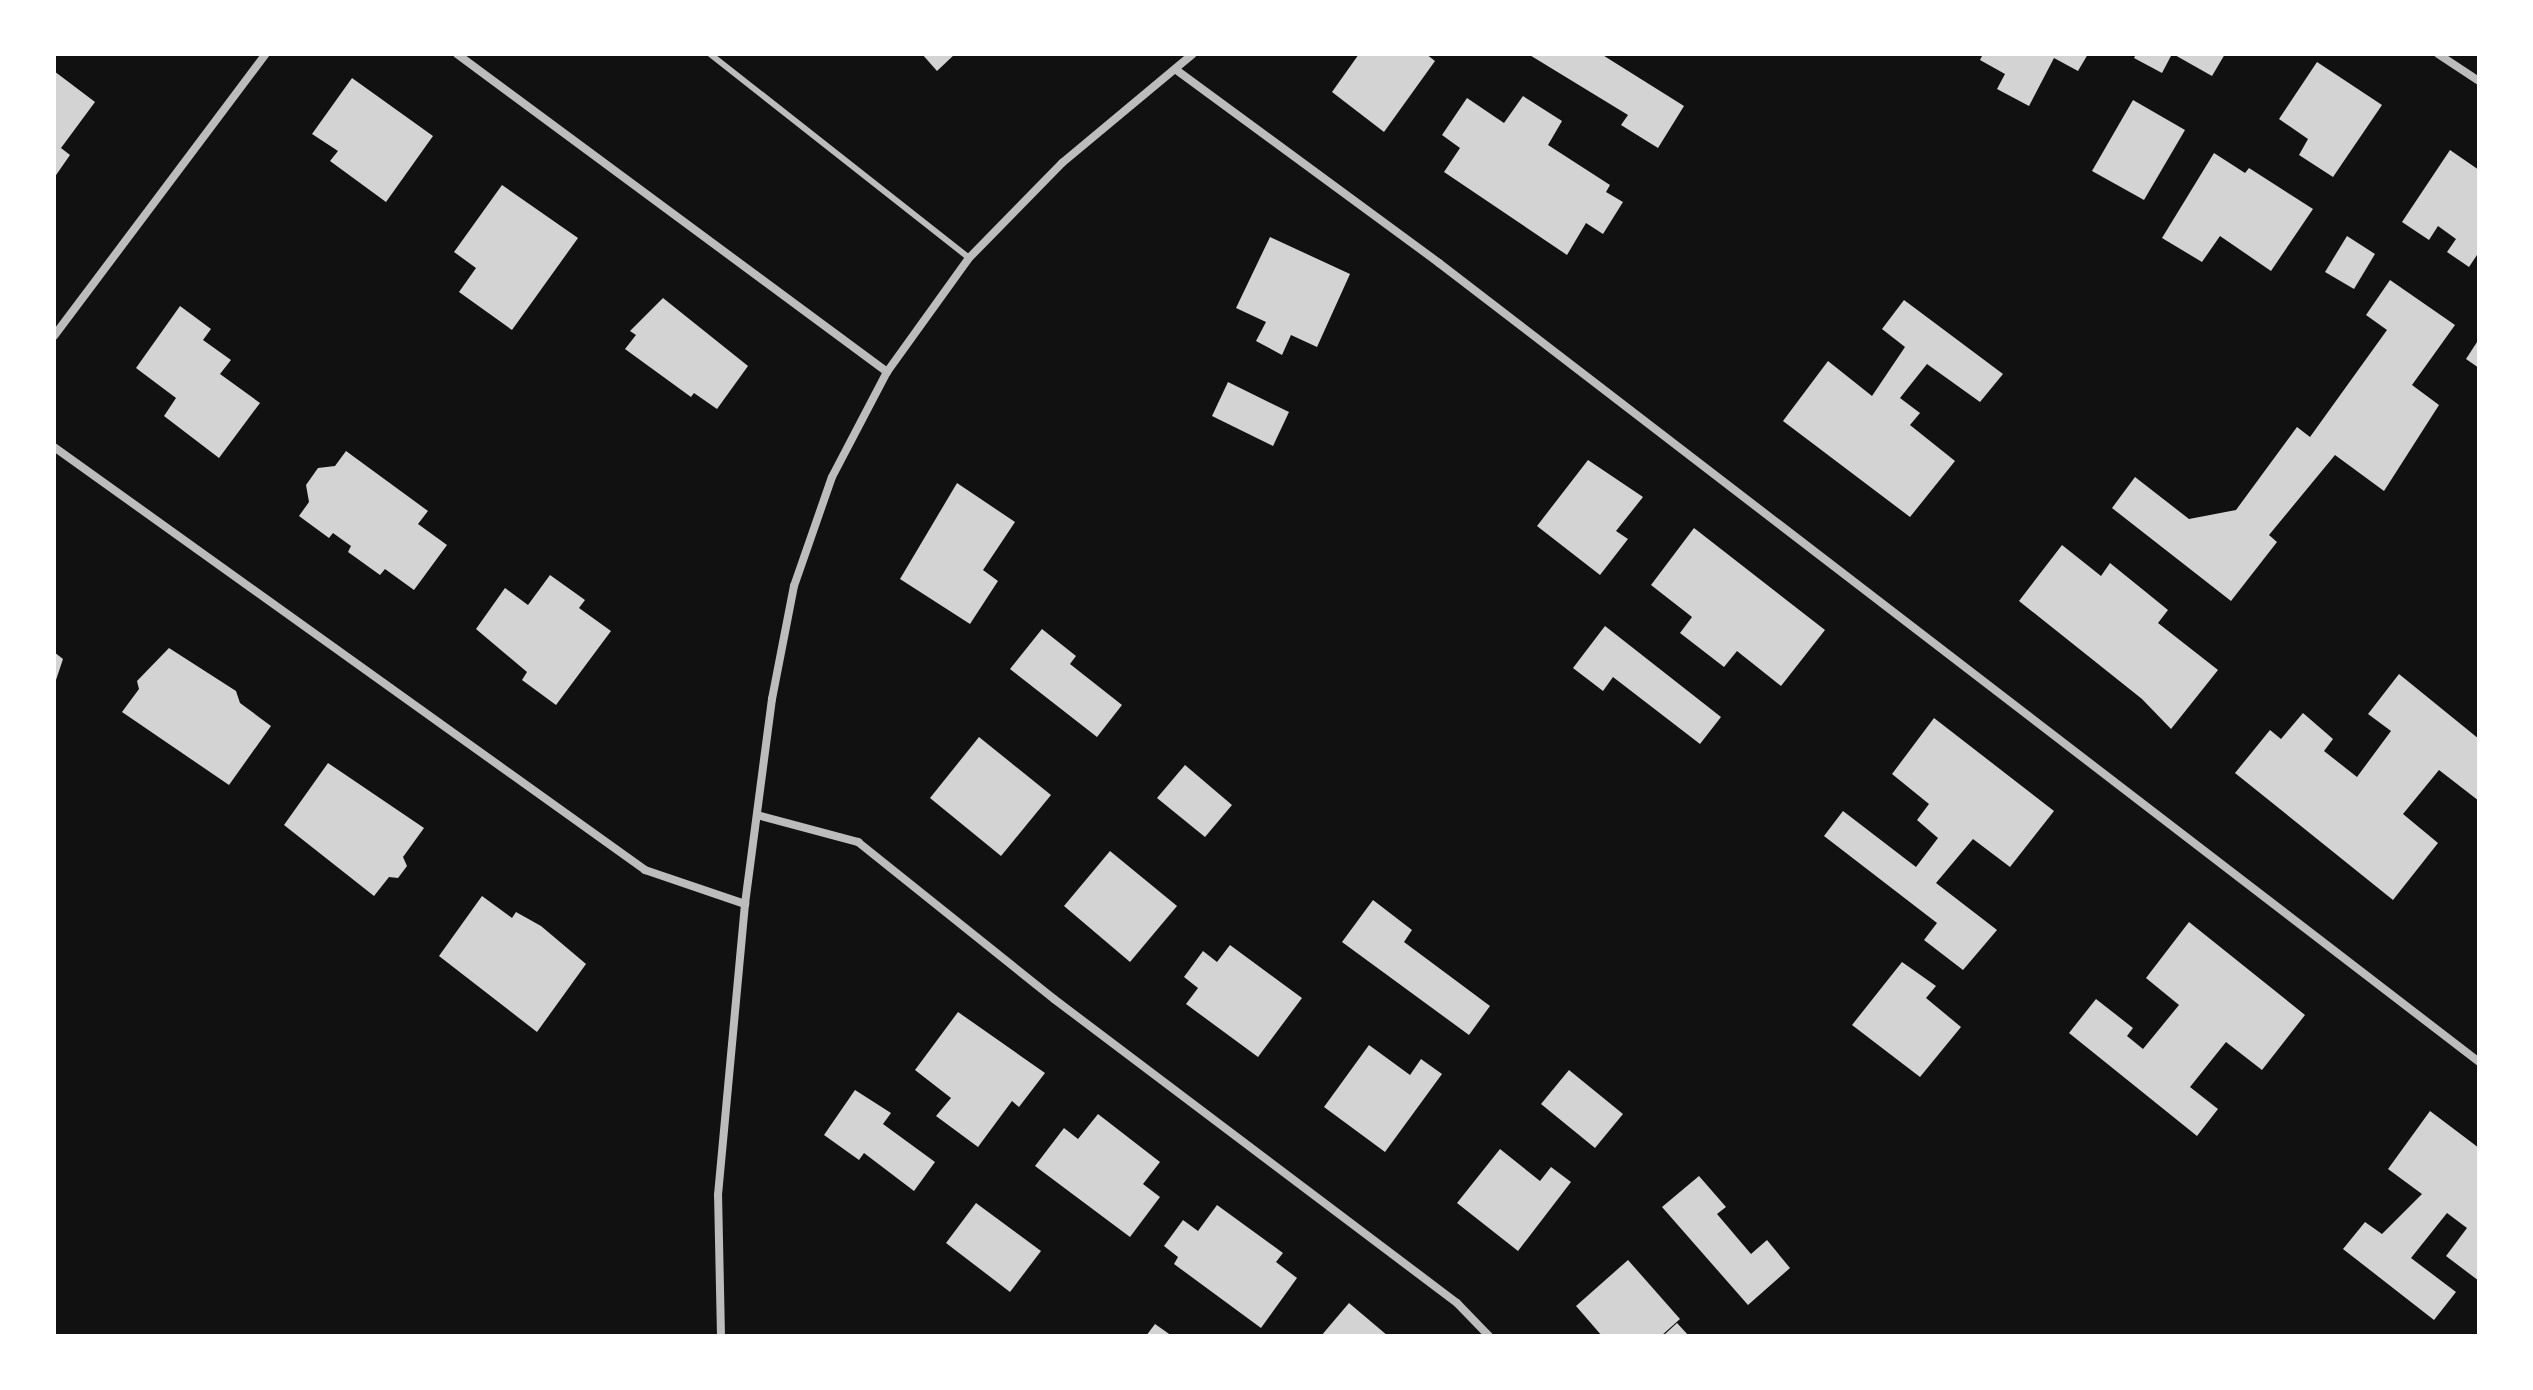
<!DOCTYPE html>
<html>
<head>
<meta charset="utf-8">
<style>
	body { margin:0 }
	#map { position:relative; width:2533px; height:1390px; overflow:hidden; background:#111; font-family:Barlow,sans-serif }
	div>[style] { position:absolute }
	.building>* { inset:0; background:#d3d3d3 }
	.service>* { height:6px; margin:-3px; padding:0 3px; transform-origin:3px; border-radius:3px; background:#bcbcbc }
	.minor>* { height:8px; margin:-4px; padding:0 4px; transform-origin:4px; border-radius:4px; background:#bcbcbc }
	span { translate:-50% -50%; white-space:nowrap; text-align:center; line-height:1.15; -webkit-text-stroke:6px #fff; paint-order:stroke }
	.frame { position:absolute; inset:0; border:56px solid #fff; pointer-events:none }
</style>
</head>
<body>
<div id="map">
	<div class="building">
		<div style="clip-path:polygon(922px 54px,955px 54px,937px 71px)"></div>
		<div style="clip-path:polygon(1359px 54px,1426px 54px,1435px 61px,1384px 132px,1332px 92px)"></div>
		<div style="clip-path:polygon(1528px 54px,1601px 54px,1684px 106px,1658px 148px,1621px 125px,1628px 115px)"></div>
		<div style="clip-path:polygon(1983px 54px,2088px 54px,2078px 71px,2054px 58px,2029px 106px,1997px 89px,2005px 74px,1980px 60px)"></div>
		<div style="clip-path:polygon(2136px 54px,2172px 54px,2162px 73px,2134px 58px)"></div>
		<div style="clip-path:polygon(2173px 54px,2225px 54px,2212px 76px)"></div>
		<div style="clip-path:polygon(2317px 62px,2382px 105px,2333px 177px,2299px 155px,2308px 139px,2279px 119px)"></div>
		<div style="clip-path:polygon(54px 71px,95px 102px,61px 148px,70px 155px,54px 178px)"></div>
		<div style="clip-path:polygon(352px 78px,433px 136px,386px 202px,330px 161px,338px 151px,312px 134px)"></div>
		<div style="clip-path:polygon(1523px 96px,1562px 121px,1548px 145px,1610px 185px,1606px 192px,1623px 202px,1603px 234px,1586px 223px,1567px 255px,1444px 172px,1460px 148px,1442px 135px,1467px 98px,1504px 123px)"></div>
		<div style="clip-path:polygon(2133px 100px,2185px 130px,2144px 200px,2092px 171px)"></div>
		<div style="clip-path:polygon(2450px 150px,2479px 170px,2479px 252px,2469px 267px,2447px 252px,2456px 239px,2438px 226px,2429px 240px,2402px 222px)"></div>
		<div style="clip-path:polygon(2214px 153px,2245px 173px,2249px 168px,2313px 209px,2271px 271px,2220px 236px,2202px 262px,2162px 238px)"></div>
		<div style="clip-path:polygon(502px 185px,578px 238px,512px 330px,459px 292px,476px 268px,454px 252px)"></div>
		<div style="clip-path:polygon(2347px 236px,2375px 254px,2354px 289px,2325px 272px)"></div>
		<div style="clip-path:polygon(1270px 237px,1350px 274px,1317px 347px,1291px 335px,1282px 355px,1256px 341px,1266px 322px,1236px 308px)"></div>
		<div style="clip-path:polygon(2390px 280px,2455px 325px,2412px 385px,2439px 405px,2384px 491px,2335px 455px,2269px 535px,2277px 542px,2231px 601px,2112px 508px,2135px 477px,2189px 519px,2236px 510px,2297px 427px,2310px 437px,2387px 330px,2366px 315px)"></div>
		<div style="clip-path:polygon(663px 298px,748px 366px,717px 409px,694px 393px,691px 397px,625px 349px,636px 335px,630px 331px)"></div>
		<div style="clip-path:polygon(1904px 300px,2003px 374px,1980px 402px,1927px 364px,1900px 398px,1920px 413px,1910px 425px,1955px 461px,1910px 517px,1783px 421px,1828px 361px,1872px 396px,1905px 347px,1882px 329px)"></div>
		<div style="clip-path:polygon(180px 306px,211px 329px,203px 340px,231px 360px,220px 374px,260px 403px,219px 458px,164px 416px,176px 398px,136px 368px)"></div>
		<div style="clip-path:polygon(2479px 339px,2479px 368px,2466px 359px)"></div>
		<div style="clip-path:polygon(1228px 382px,1289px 412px,1273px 446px,1212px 416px)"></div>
		<div style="clip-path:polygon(346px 451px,428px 511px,418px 524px,447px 545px,414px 590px,385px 569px,380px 575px,348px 552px,351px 546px,333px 533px,329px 538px,299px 516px,309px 502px,306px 485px,318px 468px,335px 466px)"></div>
		<div style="clip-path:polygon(1588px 460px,1643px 497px,1616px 531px,1628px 539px,1600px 575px,1537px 526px)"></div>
		<div style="clip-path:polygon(957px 483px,1015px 522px,983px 570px,998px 581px,970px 624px,900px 579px)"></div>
		<div style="clip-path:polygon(1694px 528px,1825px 630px,1781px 686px,1737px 651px,1724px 667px,1680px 633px,1692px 617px,1651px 585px)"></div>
		<div style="clip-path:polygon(2062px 545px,2101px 576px,2110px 563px,2168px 610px,2158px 623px,2218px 670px,2171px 729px,2142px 699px,2019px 601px)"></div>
		<div style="clip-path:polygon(550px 575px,585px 600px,579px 608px,611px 631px,556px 705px,522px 680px,527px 672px,476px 629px,505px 588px,528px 605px)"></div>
		<div style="clip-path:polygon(1605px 626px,1721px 717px,1700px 744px,1613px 677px,1603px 691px,1573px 668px)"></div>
		<div style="clip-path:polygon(1042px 629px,1076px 656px,1070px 664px,1122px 705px,1097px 737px,1010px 669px)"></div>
		<div style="clip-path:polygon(169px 648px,236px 691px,240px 703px,271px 726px,229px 785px,122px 712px,139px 689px,137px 681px)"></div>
		<div style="clip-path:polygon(54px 652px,63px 659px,54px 686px)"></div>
		<div style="clip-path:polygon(2399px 674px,2479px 739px,2479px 801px,2439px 770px,2403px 814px,2438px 843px,2393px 900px,2235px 773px,2270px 730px,2281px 739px,2303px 713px,2333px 739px,2324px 751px,2357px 777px,2391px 731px,2368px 714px)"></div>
		<div style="clip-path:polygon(1934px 718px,2054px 811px,2010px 867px,1973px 839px,1936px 883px,1997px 930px,1963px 970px,1924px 940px,1937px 923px,1824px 836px,1843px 811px,1916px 867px,1938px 838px,1917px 820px,1929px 804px,1892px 774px)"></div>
		<div style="clip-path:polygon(979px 737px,1051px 795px,1001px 856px,930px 798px)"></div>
		<div style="clip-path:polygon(328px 763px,424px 828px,403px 857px,407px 866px,398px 878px,389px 877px,374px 896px,284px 825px)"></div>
		<div style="clip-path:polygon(1185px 765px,1232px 805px,1205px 837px,1157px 798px)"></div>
		<div style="clip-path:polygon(1110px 851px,1177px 906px,1130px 962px,1064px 906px)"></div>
		<div style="clip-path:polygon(482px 896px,512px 918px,516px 912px,541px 926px,586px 964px,537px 1032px,439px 956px)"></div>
		<div style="clip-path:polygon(1373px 900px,1412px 930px,1404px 942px,1490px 1006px,1469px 1035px,1342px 942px)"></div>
		<div style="clip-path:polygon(2189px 922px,2305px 1015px,2262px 1070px,2226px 1042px,2190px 1087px,2218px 1109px,2197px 1136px,2069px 1033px,2096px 999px,2133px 1028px,2127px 1036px,2143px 1049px,2179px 1005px,2146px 978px)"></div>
		<div style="clip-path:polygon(1230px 945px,1302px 998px,1258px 1057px,1186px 1004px,1198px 988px,1184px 977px,1203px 951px,1217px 962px)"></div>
		<div style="clip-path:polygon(1902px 962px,1936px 986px,1926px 998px,1961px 1027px,1920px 1077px,1852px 1025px)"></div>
		<div style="clip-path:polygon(958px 1012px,1045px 1073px,1019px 1107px,1012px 1101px,978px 1147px,936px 1116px,951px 1098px,915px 1070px)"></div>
		<div style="clip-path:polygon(1369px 1045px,1410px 1075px,1421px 1059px,1442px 1074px,1385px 1152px,1324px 1107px)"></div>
		<div style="clip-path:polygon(1569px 1070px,1623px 1114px,1595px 1148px,1541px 1104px)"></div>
		<div style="clip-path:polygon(855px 1090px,891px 1113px,883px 1124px,935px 1162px,914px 1191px,864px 1153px,859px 1160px,824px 1135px)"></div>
		<div style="clip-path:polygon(2430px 1111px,2479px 1148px,2479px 1281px,2446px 1256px,2467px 1228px,2447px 1213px,2411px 1258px,2456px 1292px,2434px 1320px,2343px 1249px,2365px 1222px,2382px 1234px,2422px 1194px,2388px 1169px)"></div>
		<div style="clip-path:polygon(1098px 1114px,1160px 1162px,1143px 1184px,1160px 1197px,1130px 1237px,1035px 1166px,1064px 1128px,1078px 1139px)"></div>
		<div style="clip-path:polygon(1500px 1149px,1540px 1181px,1551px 1167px,1571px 1182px,1518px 1251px,1457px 1203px)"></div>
		<div style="clip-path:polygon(1699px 1176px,1726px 1207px,1717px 1214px,1751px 1254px,1767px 1240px,1790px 1268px,1748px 1305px,1662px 1207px)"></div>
		<div style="clip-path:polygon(976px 1203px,1041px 1251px,1010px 1292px,946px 1243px)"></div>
		<div style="clip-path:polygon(1217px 1205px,1283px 1253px,1276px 1262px,1297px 1278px,1261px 1328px,1174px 1264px,1178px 1257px,1164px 1246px,1183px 1220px,1198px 1231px)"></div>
		<div style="clip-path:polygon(1628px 1260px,1680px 1319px,1661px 1336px,1602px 1336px,1576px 1306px)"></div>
		<div style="clip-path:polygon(1349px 1303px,1388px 1336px,1321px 1336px)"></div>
		<div style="clip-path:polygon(1677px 1323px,1689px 1336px,1663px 1336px)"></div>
		<div style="clip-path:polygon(1155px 1324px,1172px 1336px,1146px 1336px)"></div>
	</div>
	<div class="service">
		<div style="left:710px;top:54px;width:330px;rotate:38.2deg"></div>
	</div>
	<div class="minor">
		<div style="left:457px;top:54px;width:535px;rotate:36.48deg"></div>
		<div style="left:2438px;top:54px;width:49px;rotate:33.4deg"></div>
		<div style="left:1175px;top:69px;width:328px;rotate:36.3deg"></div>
		<div style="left:1439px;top:263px;width:1311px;rotate:37.53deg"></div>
		<div style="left:54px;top:336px;width:353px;rotate:-53.1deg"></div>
		<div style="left:54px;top:447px;width:727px;rotate:35.59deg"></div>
		<div style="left:645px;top:870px;width:106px;rotate:18.8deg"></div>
		<div style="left:757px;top:815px;width:105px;rotate:15deg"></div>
		<div style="left:858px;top:842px;width:251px;rotate:38.7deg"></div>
		<div style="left:1054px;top:999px;width:505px;rotate:37.03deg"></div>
		<div style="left:1457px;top:1303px;width:46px;rotate:45.9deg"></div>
		<div style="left:721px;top:1336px;width:141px;rotate:-91.2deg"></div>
		<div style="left:718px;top:1195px;width:292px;rotate:-84.7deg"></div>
		<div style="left:745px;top:904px;width:207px;rotate:-82.5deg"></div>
		<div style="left:772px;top:699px;width:115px;rotate:-79deg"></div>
		<div style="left:794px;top:586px;width:115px;rotate:-70.8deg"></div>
		<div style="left:832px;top:477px;width:119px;rotate:-62.4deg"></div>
		<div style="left:887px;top:372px;width:140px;rotate:-54.3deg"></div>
		<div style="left:969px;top:258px;width:133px;rotate:-45.6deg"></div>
		<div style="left:1062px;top:163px;width:170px;rotate:-39.8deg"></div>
	</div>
	<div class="frame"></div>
</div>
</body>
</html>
